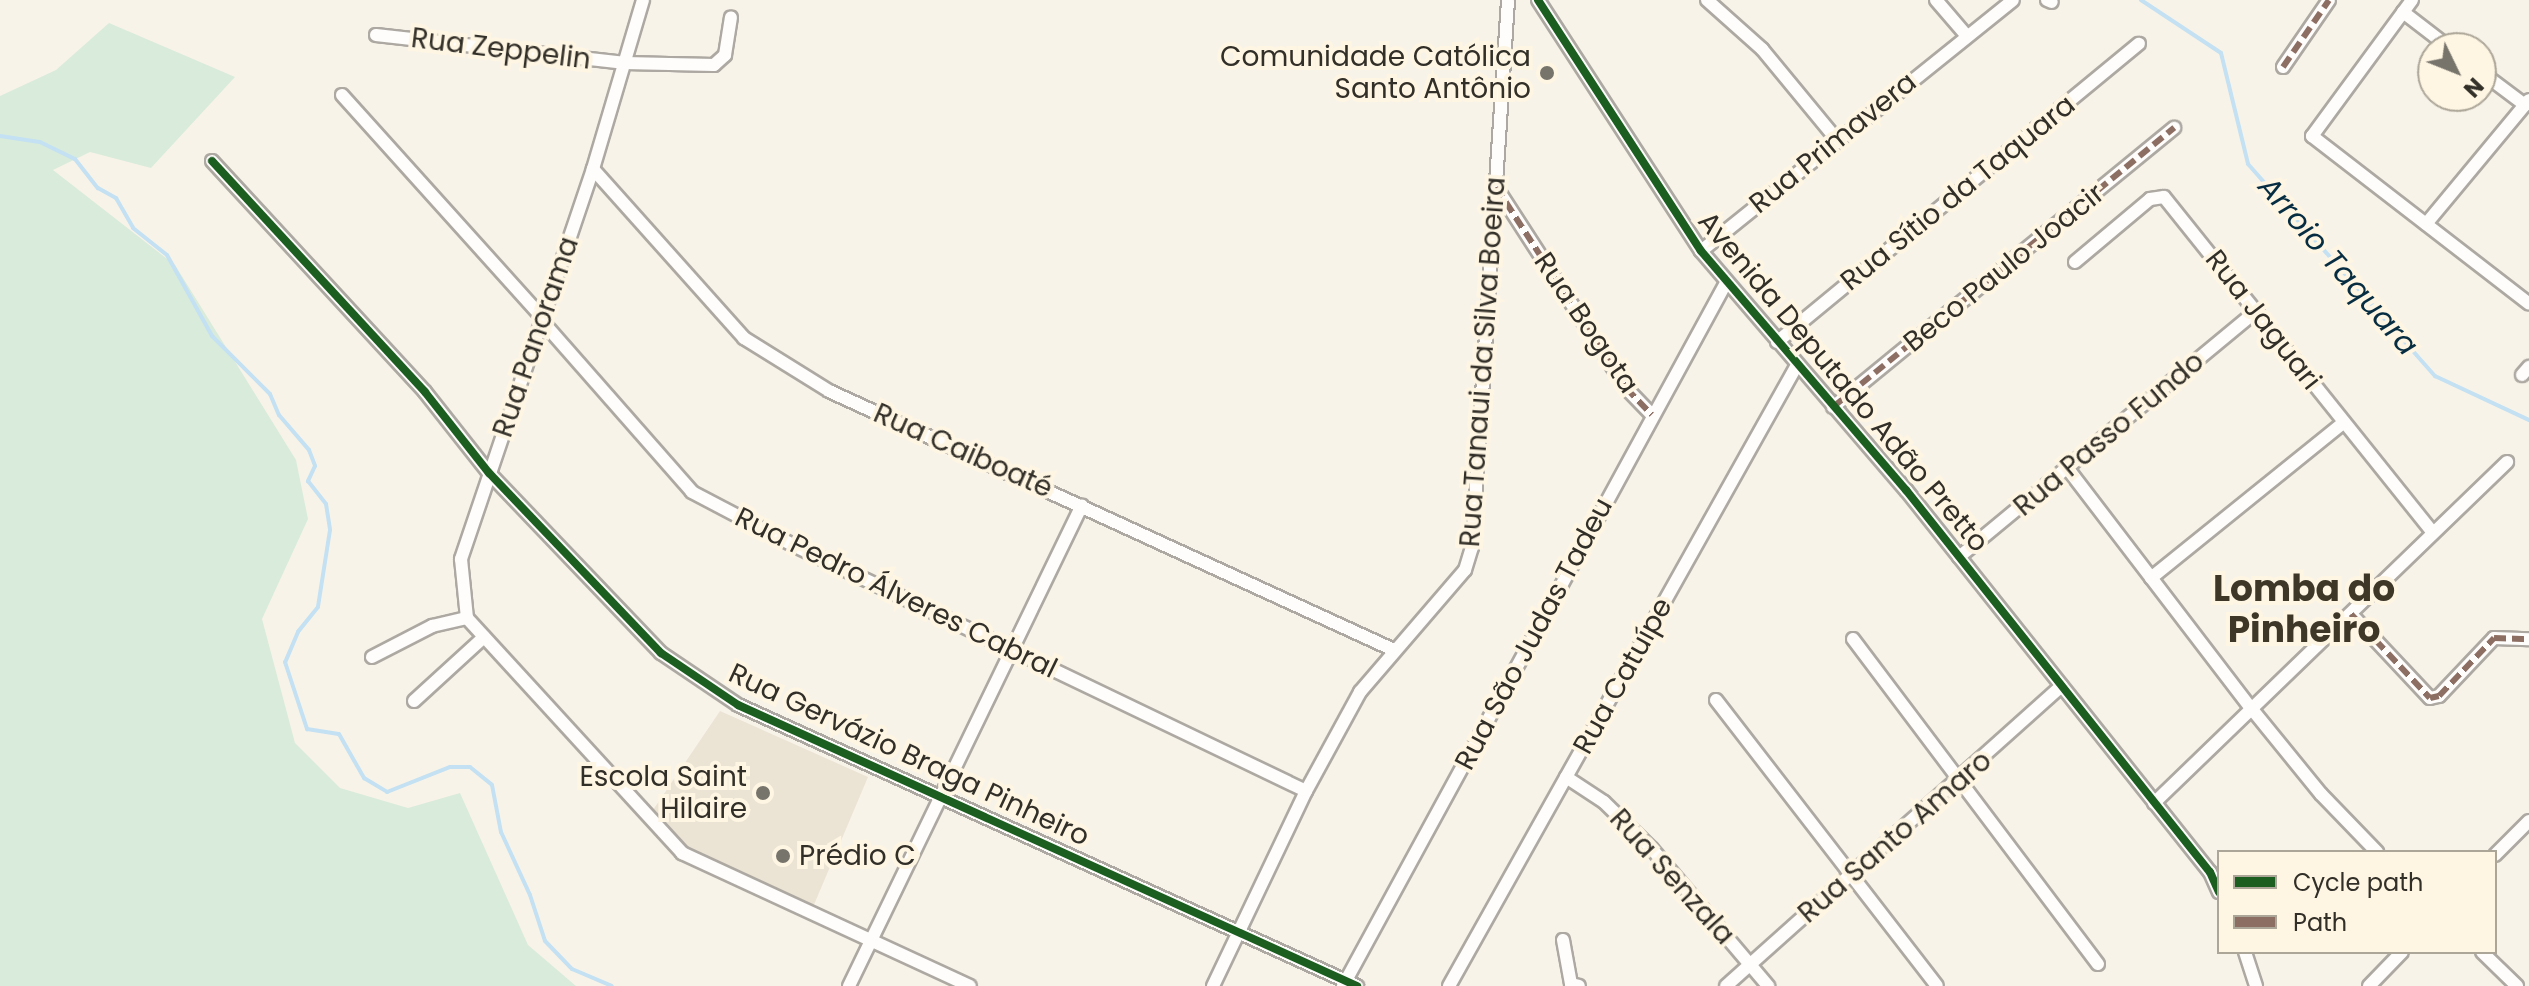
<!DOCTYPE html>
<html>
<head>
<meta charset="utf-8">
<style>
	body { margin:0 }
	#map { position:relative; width:2529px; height:986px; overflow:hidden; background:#f8f3e9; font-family:Poppins,sans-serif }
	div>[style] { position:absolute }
	.education>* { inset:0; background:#ebe3d4 }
	.green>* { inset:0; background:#d9ebdb }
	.stream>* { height:4px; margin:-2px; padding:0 2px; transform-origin:2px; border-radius:2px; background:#c3e1f2 }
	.roads { filter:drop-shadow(2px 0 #ada9a2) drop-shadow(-2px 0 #ada9a2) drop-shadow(0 2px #ada9a2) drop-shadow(0 -2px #ada9a2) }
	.minor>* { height:12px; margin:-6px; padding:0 6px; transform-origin:6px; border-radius:6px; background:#fefdfc }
	.quiet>* { height:6px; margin-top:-3px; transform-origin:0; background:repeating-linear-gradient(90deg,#8d6e63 0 12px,transparent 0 18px) }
	.cycleway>* { height:8px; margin:-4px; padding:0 4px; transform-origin:4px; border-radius:4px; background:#1b5e20 }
	.dots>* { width:22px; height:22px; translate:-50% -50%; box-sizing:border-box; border:4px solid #fef5e3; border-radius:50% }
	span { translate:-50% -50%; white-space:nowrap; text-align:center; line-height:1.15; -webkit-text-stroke:8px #fef5e3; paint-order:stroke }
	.street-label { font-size:28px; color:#322f28 }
	.poi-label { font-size:28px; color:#322f28 }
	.right { translate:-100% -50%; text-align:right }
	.left { translate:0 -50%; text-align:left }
	.water-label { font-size:30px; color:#062d41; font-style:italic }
	.district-label { font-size:36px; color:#3e3728; font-weight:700 }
	.legend { position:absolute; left:2217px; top:850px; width:280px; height:104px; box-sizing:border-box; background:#fef5e3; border:2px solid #aca698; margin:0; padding:10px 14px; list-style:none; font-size:24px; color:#322f28 }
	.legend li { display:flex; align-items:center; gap:16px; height:40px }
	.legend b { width:40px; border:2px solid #aca698 }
	.north { position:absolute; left:2417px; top:32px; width:80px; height:80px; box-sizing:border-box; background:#fef5e3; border:2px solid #aca698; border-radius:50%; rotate:133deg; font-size:22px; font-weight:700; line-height:32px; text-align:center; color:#322f28 }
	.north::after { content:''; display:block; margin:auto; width:28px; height:36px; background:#77746c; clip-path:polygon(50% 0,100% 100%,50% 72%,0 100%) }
</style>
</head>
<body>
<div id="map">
	<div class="education">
		<div style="clip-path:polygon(720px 711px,868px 777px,813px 907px,685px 849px,653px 810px)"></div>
	</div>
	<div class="green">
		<div style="clip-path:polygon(109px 23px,235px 77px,151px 168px,90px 152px,53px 170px,175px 265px,296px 460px,308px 519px,262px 619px,295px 743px,340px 788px,408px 808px,460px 793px,528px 945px,576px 986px,0 986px,0 96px,56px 70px)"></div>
	</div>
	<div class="stream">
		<div style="left:2141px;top:0;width:96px;rotate:33.5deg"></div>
		<div style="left:2221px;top:53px;width:114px;rotate:76.3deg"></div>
		<div style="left:2248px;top:164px;width:283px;rotate:48.6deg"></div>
		<div style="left:2435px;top:376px;width:104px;rotate:25.1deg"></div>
		<div style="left:0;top:136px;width:40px;rotate:8.5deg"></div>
		<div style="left:40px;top:142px;width:39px;rotate:26deg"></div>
		<div style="left:75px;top:159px;width:37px;rotate:52deg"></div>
		<div style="left:98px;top:188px;width:21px;rotate:29deg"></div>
		<div style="left:116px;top:198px;width:34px;rotate:60deg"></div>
		<div style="left:133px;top:228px;width:43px;rotate:38.5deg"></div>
		<div style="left:167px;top:255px;width:93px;rotate:60.9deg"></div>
		<div style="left:212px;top:336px;width:82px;rotate:45deg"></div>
		<div style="left:270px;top:394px;width:23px;rotate:67deg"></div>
		<div style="left:279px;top:415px;width:46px;rotate:49.4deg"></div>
		<div style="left:309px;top:450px;width:17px;rotate:69deg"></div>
		<div style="left:315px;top:466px;width:17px;rotate:115deg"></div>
		<div style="left:308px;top:481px;width:29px;rotate:52deg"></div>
		<div style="left:326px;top:504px;width:26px;rotate:81deg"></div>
		<div style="left:330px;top:530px;width:78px;rotate:98.9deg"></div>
		<div style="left:318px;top:607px;width:32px;rotate:129deg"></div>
		<div style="left:298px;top:632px;width:33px;rotate:113deg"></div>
		<div style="left:285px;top:662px;width:71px;rotate:71.8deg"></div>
		<div style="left:307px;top:729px;width:32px;rotate:9deg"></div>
		<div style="left:339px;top:734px;width:51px;rotate:60.4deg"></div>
		<div style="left:364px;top:778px;width:27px;rotate:31deg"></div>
		<div style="left:387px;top:792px;width:68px;rotate:-21.6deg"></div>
		<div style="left:450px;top:767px;width:20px"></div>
		<div style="left:470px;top:767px;width:28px;rotate:39deg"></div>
		<div style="left:492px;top:785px;width:48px;rotate:79.2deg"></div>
		<div style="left:501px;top:832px;width:69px;rotate:65.3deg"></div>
		<div style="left:530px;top:895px;width:48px;rotate:71.9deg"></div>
		<div style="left:545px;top:941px;width:39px;rotate:46deg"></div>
		<div style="left:572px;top:969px;width:43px;rotate:23deg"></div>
	</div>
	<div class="roads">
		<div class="minor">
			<div style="left:643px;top:0;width:176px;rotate:106.5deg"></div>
			<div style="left:593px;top:169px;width:412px;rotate:108.7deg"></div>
			<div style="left:461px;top:559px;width:59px;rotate:84.2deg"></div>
			<div style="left:467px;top:618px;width:319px;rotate:47.5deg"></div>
			<div style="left:682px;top:853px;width:317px;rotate:24.8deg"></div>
			<div style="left:1538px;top:0;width:299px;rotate:57deg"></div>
			<div style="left:1701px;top:251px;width:315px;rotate:49.4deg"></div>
			<div style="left:1906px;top:490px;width:488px;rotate:51.5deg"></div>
			<div style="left:2210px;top:872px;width:22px;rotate:66deg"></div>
			<div style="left:1707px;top:0;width:74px;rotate:41.7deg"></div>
			<div style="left:1762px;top:49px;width:118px;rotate:50.5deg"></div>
			<div style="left:1936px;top:0;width:46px;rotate:49.4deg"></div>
			<div style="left:2047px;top:0;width:5px;rotate:22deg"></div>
			<div style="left:2412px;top:0;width:169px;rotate:126.3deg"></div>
			<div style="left:2312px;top:136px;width:274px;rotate:37.7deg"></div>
			<div style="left:2403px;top:12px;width:59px;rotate:37.5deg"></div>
			<div style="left:376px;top:35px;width:251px;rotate:6.4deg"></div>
			<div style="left:625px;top:63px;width:89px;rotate:1.3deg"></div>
			<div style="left:714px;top:65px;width:15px;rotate:-42deg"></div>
			<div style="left:725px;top:55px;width:38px;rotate:-81deg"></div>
			<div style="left:2283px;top:67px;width:81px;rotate:-55.5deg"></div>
			<div style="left:2481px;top:72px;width:55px;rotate:36.9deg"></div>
			<div style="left:342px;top:95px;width:299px;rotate:48deg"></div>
			<div style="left:212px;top:161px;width:314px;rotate:47.3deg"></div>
			<div style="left:425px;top:392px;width:103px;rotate:51.7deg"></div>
			<div style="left:489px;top:473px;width:249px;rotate:46.3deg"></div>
			<div style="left:661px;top:653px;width:93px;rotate:34deg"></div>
			<div style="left:738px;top:705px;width:680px;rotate:24.42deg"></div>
			<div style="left:593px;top:169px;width:227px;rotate:48.2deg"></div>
			<div style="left:744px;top:338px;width:100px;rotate:31.9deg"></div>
			<div style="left:829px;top:391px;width:622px;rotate:24.63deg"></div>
			<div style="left:1496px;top:187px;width:239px;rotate:57.1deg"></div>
			<div style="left:1626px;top:388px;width:37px;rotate:46deg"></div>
			<div style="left:2426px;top:224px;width:161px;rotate:-50.3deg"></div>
			<div style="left:1701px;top:251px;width:400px;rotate:-38.8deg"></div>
			<div style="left:2075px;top:262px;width:98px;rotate:-40deg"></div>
			<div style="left:2150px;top:199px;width:14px;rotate:-8deg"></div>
			<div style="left:2164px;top:197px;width:429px;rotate:51.3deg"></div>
			<div style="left:542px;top:321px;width:227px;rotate:48.7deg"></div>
			<div style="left:692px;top:492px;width:112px;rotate:27.7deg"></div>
			<div style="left:791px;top:544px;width:571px;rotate:25.62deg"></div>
			<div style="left:1777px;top:342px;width:469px;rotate:-39.5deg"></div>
			<div style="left:2522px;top:375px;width:11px;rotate:-49deg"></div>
			<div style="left:1833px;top:407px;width:441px;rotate:-39.3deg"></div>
			<div style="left:2068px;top:469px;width:301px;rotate:52.6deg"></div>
			<div style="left:2251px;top:708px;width:111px;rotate:50.9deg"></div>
			<div style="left:2321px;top:794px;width:81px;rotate:46deg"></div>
			<div style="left:1959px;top:557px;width:388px;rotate:-39.6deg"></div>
			<div style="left:2151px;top:578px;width:247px;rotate:-38.9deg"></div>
			<div style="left:2351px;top:614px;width:115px;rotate:46.8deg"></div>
			<div style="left:2430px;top:698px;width:9px;rotate:-13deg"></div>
			<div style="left:2439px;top:696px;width:80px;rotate:-46.5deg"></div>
			<div style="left:2494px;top:638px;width:35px;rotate:2deg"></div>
			<div style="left:1853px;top:639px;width:407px;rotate:53deg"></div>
			<div style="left:372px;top:657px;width:68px;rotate:-27.3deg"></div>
			<div style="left:432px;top:626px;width:36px;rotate:-13deg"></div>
			<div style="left:1716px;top:700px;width:361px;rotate:52.3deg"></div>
			<div style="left:414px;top:701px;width:95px;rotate:-42.4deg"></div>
			<div style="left:1566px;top:777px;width:45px;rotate:33.3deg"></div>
			<div style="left:1604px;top:802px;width:67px;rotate:44.4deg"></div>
			<div style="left:1652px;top:849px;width:180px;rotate:49.7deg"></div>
			<div style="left:2154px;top:803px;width:491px;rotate:-44deg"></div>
			<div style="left:2495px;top:855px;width:48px;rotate:-45deg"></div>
			<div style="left:1563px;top:940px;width:45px;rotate:79.7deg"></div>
			<div style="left:1571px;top:984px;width:8px;rotate:14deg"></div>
			<div style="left:2245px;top:952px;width:36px;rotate:72deg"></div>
			<div style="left:2482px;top:952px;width:49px;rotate:44.2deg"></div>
			<div style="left:849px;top:986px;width:534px;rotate:-64.15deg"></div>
			<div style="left:1213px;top:986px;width:216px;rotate:-64.5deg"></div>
			<div style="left:1306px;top:791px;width:113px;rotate:-61.4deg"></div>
			<div style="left:1360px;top:692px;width:161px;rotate:-49.3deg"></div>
			<div style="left:1465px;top:570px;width:24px;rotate:-73deg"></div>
			<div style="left:1472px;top:547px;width:548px;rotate:-86.23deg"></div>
			<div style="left:1343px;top:986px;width:801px;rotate:-61.42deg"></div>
			<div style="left:1449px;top:986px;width:710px;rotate:-60.73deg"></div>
			<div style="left:1726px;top:986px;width:450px;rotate:-41.8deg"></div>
			<div style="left:2369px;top:986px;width:47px;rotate:-45.9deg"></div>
		</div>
	</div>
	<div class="quiet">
		<div style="left:2283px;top:67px;width:81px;rotate:-55.5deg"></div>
		<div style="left:1496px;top:187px;width:239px;rotate:57.1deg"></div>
		<div style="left:1626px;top:388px;width:37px;rotate:46deg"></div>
		<div style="left:1833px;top:407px;width:441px;rotate:-39.3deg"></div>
		<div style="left:2351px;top:614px;width:115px;rotate:46.8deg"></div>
		<div style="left:2430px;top:698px;width:9px;rotate:-13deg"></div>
		<div style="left:2439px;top:696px;width:80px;rotate:-46.5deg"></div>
		<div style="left:2494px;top:638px;width:35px;rotate:2deg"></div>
	</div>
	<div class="cycleway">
		<div style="left:1538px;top:0;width:299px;rotate:57deg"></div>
		<div style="left:1701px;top:251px;width:315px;rotate:49.4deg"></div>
		<div style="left:1906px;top:490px;width:488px;rotate:51.5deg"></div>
		<div style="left:2210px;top:872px;width:22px;rotate:66deg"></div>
		<div style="left:212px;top:161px;width:314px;rotate:47.3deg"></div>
		<div style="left:425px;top:392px;width:103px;rotate:51.7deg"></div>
		<div style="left:489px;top:473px;width:249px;rotate:46.3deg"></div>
		<div style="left:661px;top:653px;width:93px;rotate:34deg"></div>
		<div style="left:738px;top:705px;width:680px;rotate:24.42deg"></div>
	</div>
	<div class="dots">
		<div style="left:1547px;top:73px;background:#77746c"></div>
		<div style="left:763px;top:793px;background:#77746c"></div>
		<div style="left:783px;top:856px;background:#77746c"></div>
	</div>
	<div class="street-label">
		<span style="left:501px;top:49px;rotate:7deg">Rua Zeppelin</span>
		<span style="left:1833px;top:143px;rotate:-39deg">Rua Primavera</span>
		<span style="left:1958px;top:193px;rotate:-39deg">Rua Sítio da Taquara</span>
		<span style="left:2004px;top:268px;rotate:-39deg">Beco Paulo Joacir</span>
		<span style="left:2263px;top:320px;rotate:52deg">Rua Jaguari</span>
		<span style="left:1586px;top:323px;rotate:56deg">Rua Bogota</span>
		<span style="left:536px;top:337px;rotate:-71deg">Rua Panorama</span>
		<span style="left:1483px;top:362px;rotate:-86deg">Rua Tanaui da Silva Boeira</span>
		<span style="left:1843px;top:382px;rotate:50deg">Avenida Deputado Adão Pretto</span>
		<span style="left:2109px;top:434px;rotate:-40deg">Rua Passo Fundo</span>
		<span style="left:963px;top:451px;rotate:24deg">Rua Caiboaté</span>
		<span style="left:896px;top:593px;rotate:26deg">Rua Pedro Álveres Cabral</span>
		<span style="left:1534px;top:634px;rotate:-62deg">Rua São Judas Tadeu</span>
		<span style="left:1623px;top:676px;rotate:-61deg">Rua Catuípe</span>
		<span style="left:909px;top:755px;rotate:25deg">Rua Gervázio Braga Pinheiro</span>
		<span style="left:1895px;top:837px;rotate:-41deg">Rua Santo Amaro</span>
		<span style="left:1672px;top:877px;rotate:48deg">Rua Senzala</span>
	</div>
	<div class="poi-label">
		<span class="right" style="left:1531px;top:73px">Comunidade Católica<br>Santo Antônio</span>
		<span class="right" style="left:747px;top:793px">Escola Saint<br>Hilaire</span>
		<span class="left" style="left:799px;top:856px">Prédio C</span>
	</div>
	<div class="water-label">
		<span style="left:2338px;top:266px;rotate:49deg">Arroio Taquara</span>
	</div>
	<div class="district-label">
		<span style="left:2304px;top:609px">Lomba do<br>Pinheiro</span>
	</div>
	<ul class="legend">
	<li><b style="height:10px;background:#1b5e20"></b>Cycle path</li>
	<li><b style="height:10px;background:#8d6e63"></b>Path</li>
	</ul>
	<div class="north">N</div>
</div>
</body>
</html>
